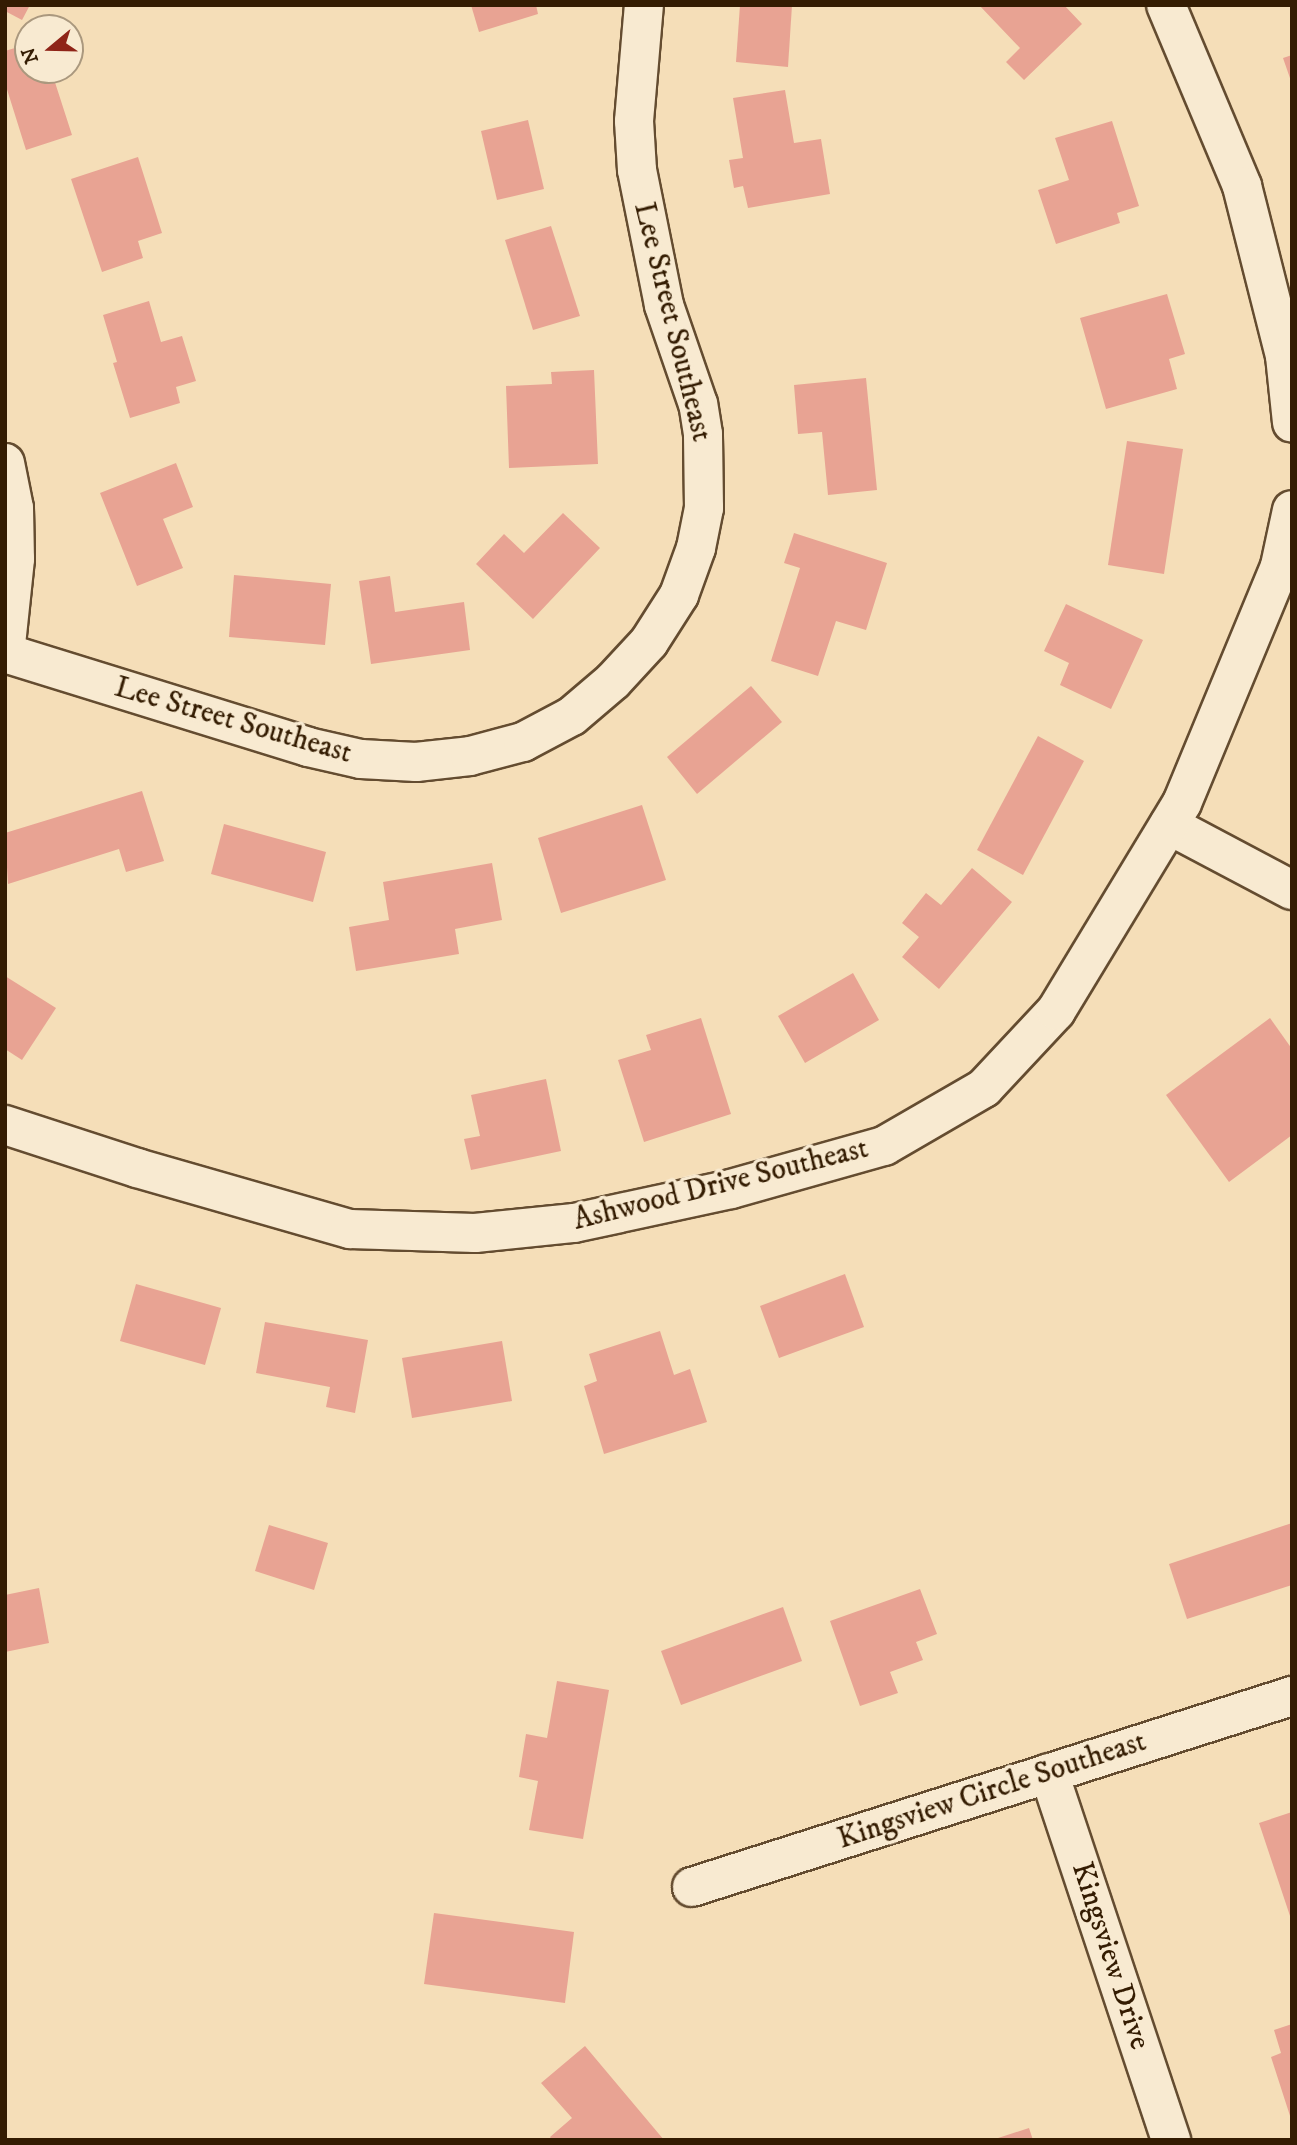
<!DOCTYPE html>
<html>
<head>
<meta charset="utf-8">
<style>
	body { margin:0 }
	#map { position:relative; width:1297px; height:2145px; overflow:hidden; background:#f5deb8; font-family:"IM FELL DW Pica",serif }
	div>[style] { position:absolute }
	.building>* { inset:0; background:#e8a393 }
	.roads { filter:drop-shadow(2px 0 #644c30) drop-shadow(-2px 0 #644c30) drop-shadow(0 2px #644c30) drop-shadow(0 -2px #644c30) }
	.street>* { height:38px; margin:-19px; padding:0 19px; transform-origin:19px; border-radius:19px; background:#f8ead1 }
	span { translate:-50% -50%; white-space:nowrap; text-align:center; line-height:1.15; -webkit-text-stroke:7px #f8ead1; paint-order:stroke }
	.street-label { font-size:30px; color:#341c02 }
	.frame { position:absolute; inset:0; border:7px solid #341c02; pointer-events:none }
	.north { position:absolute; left:14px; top:14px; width:70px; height:70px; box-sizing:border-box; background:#f8ead1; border:2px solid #aa987e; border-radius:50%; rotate:251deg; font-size:19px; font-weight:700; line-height:28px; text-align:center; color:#341c02 }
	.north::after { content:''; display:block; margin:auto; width:24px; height:32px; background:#8f2418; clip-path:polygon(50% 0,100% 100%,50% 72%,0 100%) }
</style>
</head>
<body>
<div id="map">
	<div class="building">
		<div style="clip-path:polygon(5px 5px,30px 5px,22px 20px,5px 11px)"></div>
		<div style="clip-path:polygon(471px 5px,536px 5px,538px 14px,479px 32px)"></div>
		<div style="clip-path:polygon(740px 5px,792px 5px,788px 67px,736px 62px)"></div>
		<div style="clip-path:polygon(979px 5px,1064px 5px,1082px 24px,1024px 80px,1006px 62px,1020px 48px)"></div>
		<div style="clip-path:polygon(28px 44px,28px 70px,51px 70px,72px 135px,26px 150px,5px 83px,5px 51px)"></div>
		<div style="clip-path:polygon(1292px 55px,1292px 81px,1291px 81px,1283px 58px)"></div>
		<div style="clip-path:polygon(785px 90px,794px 143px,821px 139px,830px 194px,748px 208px,743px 186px,734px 188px,729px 160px,743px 158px,733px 98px)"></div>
		<div style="clip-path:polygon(528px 120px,544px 189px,497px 200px,481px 131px)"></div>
		<div style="clip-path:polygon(1112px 121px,1139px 206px,1117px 213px,1120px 223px,1056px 244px,1038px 190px,1069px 180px,1055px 138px)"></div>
		<div style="clip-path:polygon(138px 157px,162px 233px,138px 241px,143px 258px,102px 272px,71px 179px)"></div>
		<div style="clip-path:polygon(551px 226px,580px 316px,533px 330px,505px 240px)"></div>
		<div style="clip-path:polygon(1167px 294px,1185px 354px,1169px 359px,1177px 389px,1106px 409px,1080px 318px)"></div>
		<div style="clip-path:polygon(149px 301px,161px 342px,182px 336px,196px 381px,176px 387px,180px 403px,130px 418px,113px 363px,117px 362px,103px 315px)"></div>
		<div style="clip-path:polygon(594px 370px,598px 464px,509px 468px,506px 386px,552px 384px,551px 372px)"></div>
		<div style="clip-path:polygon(866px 378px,877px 490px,828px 495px,822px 432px,798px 434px,794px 385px)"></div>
		<div style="clip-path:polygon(1127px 441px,1183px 449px,1164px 574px,1108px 565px)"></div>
		<div style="clip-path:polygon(176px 463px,193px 507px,163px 519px,183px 568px,137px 586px,100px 493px)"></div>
		<div style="clip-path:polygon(563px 513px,600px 548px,533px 619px,476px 564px,504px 534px,524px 553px)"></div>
		<div style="clip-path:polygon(794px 533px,887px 563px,866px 630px,836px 621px,818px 676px,771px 661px,800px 568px,784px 563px)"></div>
		<div style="clip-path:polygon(234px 575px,331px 584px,325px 645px,229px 637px)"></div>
		<div style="clip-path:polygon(390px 576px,395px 612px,464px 602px,470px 650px,371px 664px,359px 581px)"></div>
		<div style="clip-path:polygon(1066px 604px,1143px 640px,1111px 709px,1060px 685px,1069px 663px,1044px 651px)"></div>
		<div style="clip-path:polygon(751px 686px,782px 722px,697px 794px,667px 757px)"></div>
		<div style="clip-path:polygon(1038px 736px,1084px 761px,1023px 875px,977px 850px)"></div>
		<div style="clip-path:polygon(142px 791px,164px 861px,126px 872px,119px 849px,8px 884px,5px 833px)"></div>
		<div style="clip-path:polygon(642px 805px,666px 880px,561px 913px,538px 838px)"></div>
		<div style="clip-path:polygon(224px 824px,326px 852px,313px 902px,211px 874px)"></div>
		<div style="clip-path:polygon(492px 863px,502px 920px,455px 929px,459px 954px,356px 971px,349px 927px,389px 920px,383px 882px)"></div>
		<div style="clip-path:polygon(972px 868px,1012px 902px,939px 989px,902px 957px,919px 937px,902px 923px,926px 893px,941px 905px)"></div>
		<div style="clip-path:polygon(853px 973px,879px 1020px,805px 1063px,778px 1016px)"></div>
		<div style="clip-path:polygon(5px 976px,56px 1008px,22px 1060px,5px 1049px)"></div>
		<div style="clip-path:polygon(701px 1018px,731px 1114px,644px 1142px,618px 1060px,651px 1050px,646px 1035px)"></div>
		<div style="clip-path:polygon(1270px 1018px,1292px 1049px,1292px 1135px,1229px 1182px,1166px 1095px)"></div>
		<div style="clip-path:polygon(546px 1079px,561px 1151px,471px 1170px,464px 1139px,480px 1136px,471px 1095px)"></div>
		<div style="clip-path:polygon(845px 1274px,864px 1327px,779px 1358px,760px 1306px)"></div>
		<div style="clip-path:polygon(136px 1284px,221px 1308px,205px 1365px,120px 1341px)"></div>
		<div style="clip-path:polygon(265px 1322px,368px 1340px,355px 1413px,326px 1407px,330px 1387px,256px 1373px)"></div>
		<div style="clip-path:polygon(660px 1331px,674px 1375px,690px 1369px,707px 1422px,604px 1454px,584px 1386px,597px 1381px,589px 1354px)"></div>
		<div style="clip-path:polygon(502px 1341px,512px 1401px,412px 1418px,402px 1358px)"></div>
		<div style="clip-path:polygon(1292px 1523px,1292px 1585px,1187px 1619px,1169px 1564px)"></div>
		<div style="clip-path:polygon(269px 1525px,328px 1543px,314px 1590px,255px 1571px)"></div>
		<div style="clip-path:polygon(39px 1588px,49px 1643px,5px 1652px,5px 1595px)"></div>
		<div style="clip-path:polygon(920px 1589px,937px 1634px,916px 1642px,923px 1660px,890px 1672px,898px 1693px,860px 1706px,830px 1621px)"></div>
		<div style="clip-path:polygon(783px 1607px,802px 1661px,681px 1705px,661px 1651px)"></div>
		<div style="clip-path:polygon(557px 1681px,609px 1690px,583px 1839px,529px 1830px,538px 1781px,519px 1777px,526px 1734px,547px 1738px)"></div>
		<div style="clip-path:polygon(1292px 1812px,1292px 1919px,1291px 1919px,1259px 1823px)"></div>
		<div style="clip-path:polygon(434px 1913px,574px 1932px,565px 2003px,424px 1984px)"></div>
		<div style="clip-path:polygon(1292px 2024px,1292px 2119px,1291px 2119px,1271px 2057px,1281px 2053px,1274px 2030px)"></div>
		<div style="clip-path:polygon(585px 2046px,664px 2140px,552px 2140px,550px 2137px,572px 2118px,541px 2083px)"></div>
		<div style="clip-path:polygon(1029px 2128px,1033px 2140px,995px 2140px,995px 2139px)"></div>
	</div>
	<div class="roads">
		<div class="street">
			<div style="left:1166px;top:5px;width:196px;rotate:67.2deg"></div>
			<div style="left:1242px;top:186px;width:175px;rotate:75.8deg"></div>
			<div style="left:1285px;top:356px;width:67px;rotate:84deg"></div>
			<div style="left:5px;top:463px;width:46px;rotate:78.7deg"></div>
			<div style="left:14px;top:508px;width:51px;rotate:88.9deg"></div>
			<div style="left:15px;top:559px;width:96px;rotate:96deg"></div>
			<div style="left:5px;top:653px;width:317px;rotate:17.2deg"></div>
			<div style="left:308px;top:747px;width:54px;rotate:12.8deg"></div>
			<div style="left:361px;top:759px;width:55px;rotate:3.1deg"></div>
			<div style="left:416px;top:762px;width:54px;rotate:-6.3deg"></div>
			<div style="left:470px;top:756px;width:55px;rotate:-14.8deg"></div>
			<div style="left:523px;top:742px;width:55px;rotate:-28deg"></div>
			<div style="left:572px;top:716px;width:54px;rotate:-40.5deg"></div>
			<div style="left:613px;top:681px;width:53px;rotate:-47.3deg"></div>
			<div style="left:649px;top:642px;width:56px;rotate:-57.4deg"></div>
			<div style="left:679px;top:595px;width:50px;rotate:-70.1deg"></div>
			<div style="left:696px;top:548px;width:41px;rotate:-78.7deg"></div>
			<div style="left:704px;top:508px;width:74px;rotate:-90.8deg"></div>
			<div style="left:703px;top:434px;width:30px;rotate:-99deg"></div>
			<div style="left:698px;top:404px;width:105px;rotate:-109deg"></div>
			<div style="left:664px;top:305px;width:138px;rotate:-101.3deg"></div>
			<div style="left:637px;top:170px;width:49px;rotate:-93.5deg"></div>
			<div style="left:634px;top:121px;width:116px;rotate:-85.1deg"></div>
			<div style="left:1169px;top:825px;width:139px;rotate:27.9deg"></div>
			<div style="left:5px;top:1125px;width:139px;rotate:18deg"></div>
			<div style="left:137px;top:1168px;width:222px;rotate:16deg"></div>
			<div style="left:350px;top:1229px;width:125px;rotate:1.8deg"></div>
			<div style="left:475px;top:1233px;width:100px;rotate:-5.8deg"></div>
			<div style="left:574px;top:1223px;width:161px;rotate:-12.2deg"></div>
			<div style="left:731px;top:1189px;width:159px;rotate:-15.7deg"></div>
			<div style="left:884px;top:1146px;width:116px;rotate:-30.1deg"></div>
			<div style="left:984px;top:1088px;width:105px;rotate:-46.9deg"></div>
			<div style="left:1056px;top:1011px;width:243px;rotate:-58.8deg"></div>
			<div style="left:1182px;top:803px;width:256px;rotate:-67.5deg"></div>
			<div style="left:1280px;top:566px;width:57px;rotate:-77.9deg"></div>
			<div style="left:1049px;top:1773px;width:387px;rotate:71.6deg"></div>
			<div style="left:692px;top:1887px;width:630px;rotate:-17.66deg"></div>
		</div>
	</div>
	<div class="street-label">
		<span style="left:672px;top:322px;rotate:76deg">Lee Street Southeast</span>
		<span style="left:233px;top:721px;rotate:16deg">Lee Street Southeast</span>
		<span style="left:721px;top:1185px;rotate:-14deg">Ashwood Drive Southeast</span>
		<span style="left:992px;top:1791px;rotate:-18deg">Kingsview Circle Southeast</span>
		<span style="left:1110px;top:1956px;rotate:72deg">Kingsview Drive</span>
	</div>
	<div class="frame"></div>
	<div class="north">N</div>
</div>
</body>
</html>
